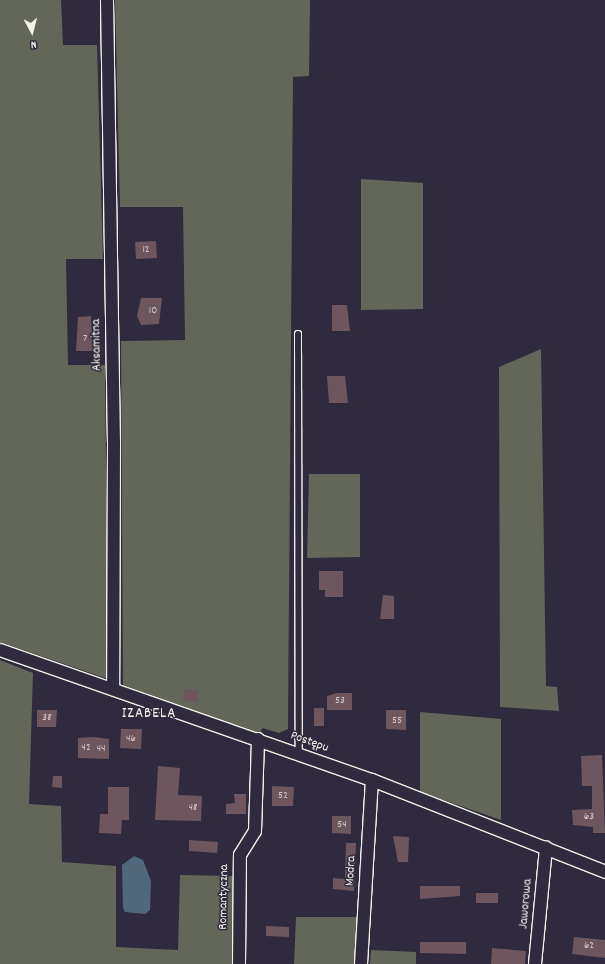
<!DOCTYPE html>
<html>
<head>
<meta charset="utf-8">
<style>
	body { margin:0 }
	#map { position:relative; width:605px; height:964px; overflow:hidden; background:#2f2a3d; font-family:Dekko,sans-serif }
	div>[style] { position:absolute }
	.green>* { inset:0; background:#626759 }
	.water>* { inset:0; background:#51677b }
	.building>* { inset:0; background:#6d565d }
	.roads { filter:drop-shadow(1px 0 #f4f1e8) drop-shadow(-1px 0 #f4f1e8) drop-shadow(0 1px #f4f1e8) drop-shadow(0 -1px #f4f1e8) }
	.service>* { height:6px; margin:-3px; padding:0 3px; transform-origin:3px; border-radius:3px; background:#2f2a3d }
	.minor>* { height:12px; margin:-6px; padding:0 6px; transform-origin:6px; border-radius:6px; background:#2f2a3d }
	span { translate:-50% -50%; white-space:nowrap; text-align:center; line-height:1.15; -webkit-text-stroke:3px #2f2a3d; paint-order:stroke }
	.number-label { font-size:11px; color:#d2cac5 }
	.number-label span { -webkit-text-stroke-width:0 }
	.street-label { font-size:13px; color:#f4f1e8 }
	.quarter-label { font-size:15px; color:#f4f1e8; letter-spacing:1px }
	.north { position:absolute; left:12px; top:12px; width:40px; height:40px; -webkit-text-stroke:3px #2f2a3d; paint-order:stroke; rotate:173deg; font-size:11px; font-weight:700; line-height:16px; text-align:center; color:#f4f1e8 }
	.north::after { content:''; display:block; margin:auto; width:14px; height:18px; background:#f4f1e8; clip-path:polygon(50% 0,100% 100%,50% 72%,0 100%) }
</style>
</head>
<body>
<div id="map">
	<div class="green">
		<div style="clip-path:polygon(0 0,61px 0,63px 45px,97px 45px,103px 259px,66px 259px,68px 365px,105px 365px,108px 679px,0 642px)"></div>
		<div style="clip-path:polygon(115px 0,310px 0,309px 76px,293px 77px,288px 729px,279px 733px,262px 728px,260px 735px,123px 685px,121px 341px,185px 340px,183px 207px,120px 207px)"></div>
		<div style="clip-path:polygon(361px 179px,423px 183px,423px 309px,361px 310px)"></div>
		<div style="clip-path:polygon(541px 349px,546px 686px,557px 687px,559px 711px,500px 707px,499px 367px)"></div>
		<div style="clip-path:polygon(309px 474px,360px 474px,360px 557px,307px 558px)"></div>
		<div style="clip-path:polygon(0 660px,33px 673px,29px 804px,61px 806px,62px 862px,116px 866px,116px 947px,178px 950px,180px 875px,235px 876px,233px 964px,0 964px)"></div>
		<div style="clip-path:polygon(420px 712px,501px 719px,501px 820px,420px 792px)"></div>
		<div style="clip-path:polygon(296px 917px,357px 917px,355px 964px,294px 964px)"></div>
		<div style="clip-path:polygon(371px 950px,416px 952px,416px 964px,370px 964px)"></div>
	</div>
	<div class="water">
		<div style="clip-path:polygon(134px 856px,143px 860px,151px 881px,150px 910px,145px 914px,125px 912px,123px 908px,122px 865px)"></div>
	</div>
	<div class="building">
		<div style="clip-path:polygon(156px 241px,157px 258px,136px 259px,135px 242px)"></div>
		<div style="clip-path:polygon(141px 298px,162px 298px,159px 324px,141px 325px,137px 316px)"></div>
		<div style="clip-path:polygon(332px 305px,347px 305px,350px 331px,332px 331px)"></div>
		<div style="clip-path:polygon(91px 316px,93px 351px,76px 351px,78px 317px)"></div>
		<div style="clip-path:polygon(327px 376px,345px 376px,348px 403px,329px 403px)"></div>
		<div style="clip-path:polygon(319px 571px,343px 571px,343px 597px,325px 597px,325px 590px,319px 590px)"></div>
		<div style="clip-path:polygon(383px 595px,394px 596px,394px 619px,380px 619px)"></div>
		<div style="clip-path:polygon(184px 689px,198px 691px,197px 702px,183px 700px)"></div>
		<div style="clip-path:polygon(337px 693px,352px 693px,352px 710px,327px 710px,327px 696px)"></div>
		<div style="clip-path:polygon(314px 708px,324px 708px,324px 726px,314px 726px)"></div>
		<div style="clip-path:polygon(37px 710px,57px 710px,56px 727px,37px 727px)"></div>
		<div style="clip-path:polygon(386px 710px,406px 710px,406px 730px,386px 729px)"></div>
		<div style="clip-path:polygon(121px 729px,142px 729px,141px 749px,120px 748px)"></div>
		<div style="clip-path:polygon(94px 737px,109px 739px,109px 759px,78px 758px,78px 738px)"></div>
		<div style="clip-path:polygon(602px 755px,605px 833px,593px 833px,593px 827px,573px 825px,572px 810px,592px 809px,592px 786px,582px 786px,581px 756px)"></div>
		<div style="clip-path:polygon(158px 766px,180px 768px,178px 795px,202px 796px,201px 821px,155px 820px)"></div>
		<div style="clip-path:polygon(53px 776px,62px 776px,62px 788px,52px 787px)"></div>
		<div style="clip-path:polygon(272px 786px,294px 787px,293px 806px,272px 806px)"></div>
		<div style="clip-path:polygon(108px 787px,129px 787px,129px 820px,122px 820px,121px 834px,99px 833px,100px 814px,108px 814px)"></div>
		<div style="clip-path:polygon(234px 794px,246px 794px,246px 814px,226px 814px,226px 804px,235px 803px)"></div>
		<div style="clip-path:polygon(332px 816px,351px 816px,351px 834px,332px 833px)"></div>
		<div style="clip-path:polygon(393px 836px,409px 837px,408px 862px,398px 862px)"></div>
		<div style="clip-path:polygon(189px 840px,218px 842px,217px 853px,189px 851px)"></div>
		<div style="clip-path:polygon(346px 843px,356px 843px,354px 891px,333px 889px,333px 878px,345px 879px)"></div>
		<div style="clip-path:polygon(420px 886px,460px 886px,460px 896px,420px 899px)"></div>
		<div style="clip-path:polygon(476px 893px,498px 893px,498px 903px,476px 903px)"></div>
		<div style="clip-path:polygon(266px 926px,289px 927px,289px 937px,266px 936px)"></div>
		<div style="clip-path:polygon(574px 937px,605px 940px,605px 958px,572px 954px)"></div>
		<div style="clip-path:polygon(420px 942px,466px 942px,466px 954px,420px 953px)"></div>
		<div style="clip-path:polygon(492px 948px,526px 951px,525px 964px,491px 964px)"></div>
	</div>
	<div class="roads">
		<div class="service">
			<div style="left:298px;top:334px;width:421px;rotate:89.9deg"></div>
		</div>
		<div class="minor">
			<div style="left:107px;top:0;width:442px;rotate:89.1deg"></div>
			<div style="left:114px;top:442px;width:247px;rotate:90.2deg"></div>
			<div style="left:0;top:650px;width:394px;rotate:19.3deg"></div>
			<div style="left:372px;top:780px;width:251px;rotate:21.5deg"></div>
			<div style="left:239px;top:964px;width:109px;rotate:-89.5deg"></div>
			<div style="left:240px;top:855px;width:28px;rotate:-58deg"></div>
			<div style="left:255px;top:831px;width:92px;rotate:-88.1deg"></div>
			<div style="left:361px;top:964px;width:184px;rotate:-86.6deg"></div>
			<div style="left:535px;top:964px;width:117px;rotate:-84.6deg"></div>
		</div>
	</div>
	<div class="number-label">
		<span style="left:146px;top:250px">12</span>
		<span style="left:153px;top:311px">10</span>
		<span style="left:85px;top:339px">7</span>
		<span style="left:340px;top:701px">53</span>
		<span style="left:47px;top:718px">38</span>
		<span style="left:397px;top:721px">55</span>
		<span style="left:131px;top:739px">46</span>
		<span style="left:86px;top:748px">42</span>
		<span style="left:101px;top:749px">44</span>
		<span style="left:283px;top:796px">52</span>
		<span style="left:193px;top:808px">48</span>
		<span style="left:589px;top:817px">63</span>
		<span style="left:342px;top:825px">54</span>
		<span style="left:589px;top:946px">62</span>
	</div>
	<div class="street-label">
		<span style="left:98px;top:345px;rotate:-91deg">Aksamitna</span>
		<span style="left:309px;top:743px;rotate:20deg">Postępu</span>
		<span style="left:352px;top:871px;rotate:-87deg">Modra</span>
		<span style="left:225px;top:897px;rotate:-89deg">Romantyczna</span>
		<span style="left:527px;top:904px;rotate:-85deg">Jaworowa</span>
	</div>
	<div class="quarter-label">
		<span style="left:149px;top:715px">IZABELA</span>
	</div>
	<div class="north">N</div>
</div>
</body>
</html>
